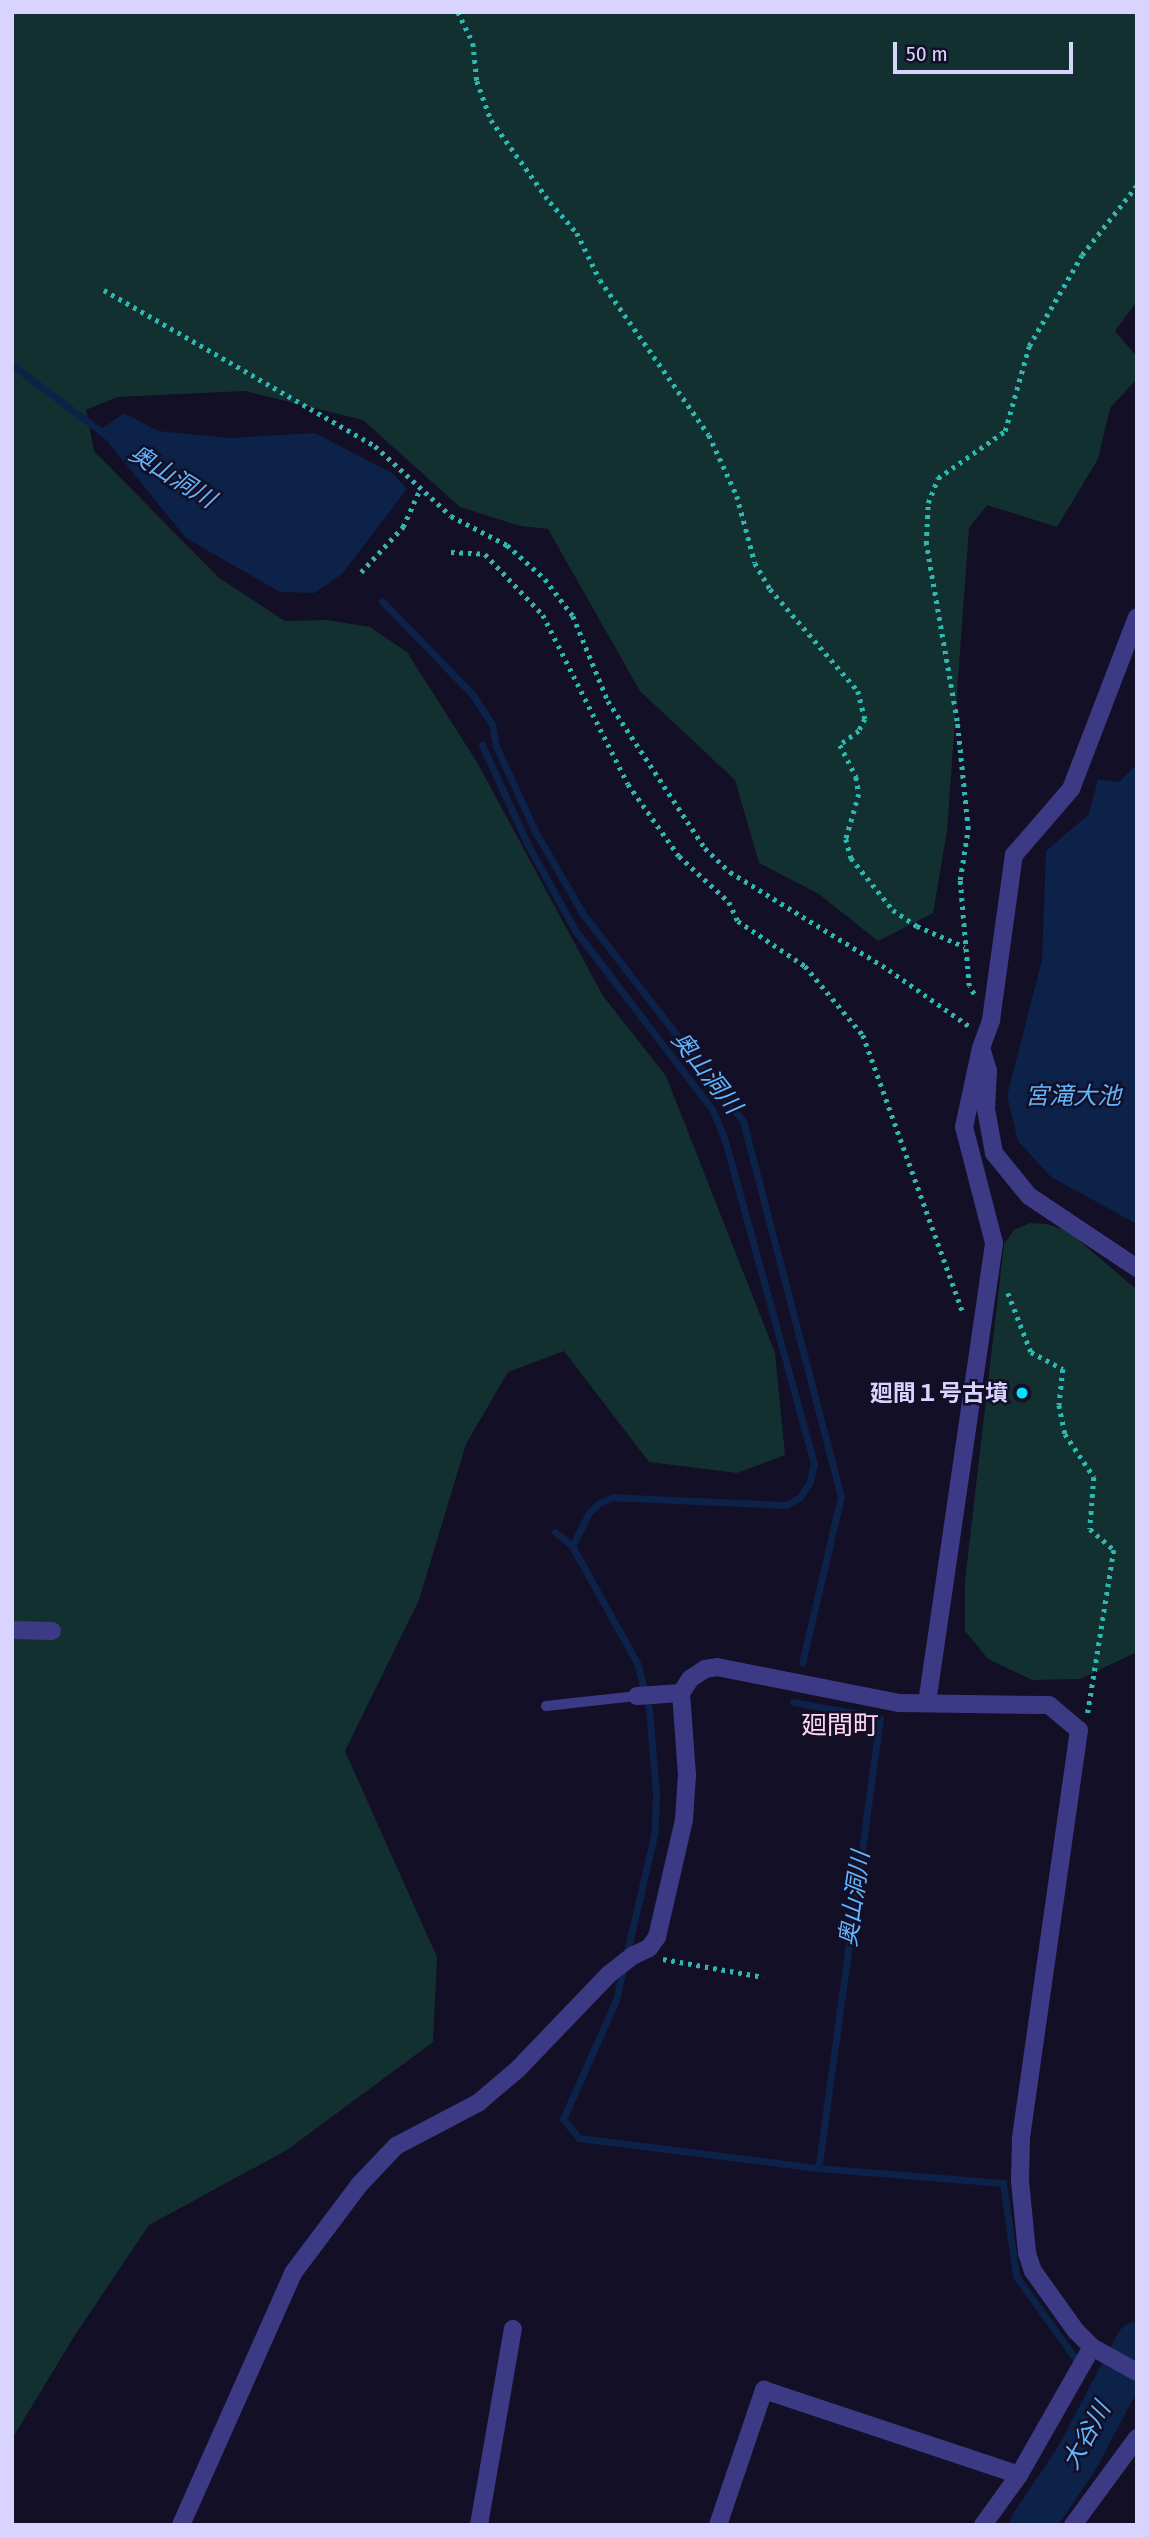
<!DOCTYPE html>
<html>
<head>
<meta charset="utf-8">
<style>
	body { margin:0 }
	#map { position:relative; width:1149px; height:2537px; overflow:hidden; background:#130f26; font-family:"Fira Sans Condensed","Noto Sans JP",sans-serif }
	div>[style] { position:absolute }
	.green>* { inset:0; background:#12302f }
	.water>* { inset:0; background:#0c2248 }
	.stream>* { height:7px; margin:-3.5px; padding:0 3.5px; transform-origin:3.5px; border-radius:3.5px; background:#0c2248 }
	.river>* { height:44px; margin:-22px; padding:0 22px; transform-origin:22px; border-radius:22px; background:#0c2248 }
	.path>* { height:4.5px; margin-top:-2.25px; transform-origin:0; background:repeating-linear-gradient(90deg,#2fb8b0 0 3.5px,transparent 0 8.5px) }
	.service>* { height:10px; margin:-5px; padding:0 5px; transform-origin:5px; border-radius:5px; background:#3d3a85 }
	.minor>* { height:18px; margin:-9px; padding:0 9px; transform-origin:9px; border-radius:9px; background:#3d3a85 }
	.dots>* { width:19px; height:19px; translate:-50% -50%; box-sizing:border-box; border:4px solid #130f26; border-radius:50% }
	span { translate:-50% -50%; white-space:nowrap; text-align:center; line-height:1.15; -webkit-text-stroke:5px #130f26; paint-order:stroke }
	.poi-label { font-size:23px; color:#d9d4ff; font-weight:700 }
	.right { translate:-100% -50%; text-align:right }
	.water-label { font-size:24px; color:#62b6ff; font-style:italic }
	.quarter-label { font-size:26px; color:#ffd6f0 }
	.frame { position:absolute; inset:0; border:14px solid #d9d4ff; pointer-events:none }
	.scale { position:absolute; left:893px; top:42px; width:180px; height:32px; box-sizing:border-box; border:4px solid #d9d4ff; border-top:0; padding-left:9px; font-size:21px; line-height:24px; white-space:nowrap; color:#d9d4ff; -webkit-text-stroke:5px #130f26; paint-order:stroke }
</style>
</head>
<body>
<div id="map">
	<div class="green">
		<div style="clip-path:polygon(12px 12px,1137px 12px,1137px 301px,1115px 331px,1137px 357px,1137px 379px,1110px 408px,1098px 459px,1057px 527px,987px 505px,969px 528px,947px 831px,933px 913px,878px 941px,819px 894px,759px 863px,735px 780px,640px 691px,548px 529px,520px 526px,460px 507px,363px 420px,245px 391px,117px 397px,86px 410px,94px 451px,219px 578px,285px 621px,327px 620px,370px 627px,407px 652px,478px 764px,603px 996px,666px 1076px,775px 1353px,785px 1455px,737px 1473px,649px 1462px,564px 1351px,508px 1372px,466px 1444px,419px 1600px,345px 1751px,437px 1957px,433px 2042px,287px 2150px,149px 2225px,75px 2335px,12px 2439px)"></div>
		<div style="clip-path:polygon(1030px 1223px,1047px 1224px,1069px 1232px,1137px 1290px,1137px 1652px,1080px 1679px,1032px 1680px,988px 1659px,965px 1631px,965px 1581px,1004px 1244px,1014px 1230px)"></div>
	</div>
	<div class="water">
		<div style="clip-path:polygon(124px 413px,158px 431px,230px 438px,315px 433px,392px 473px,407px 489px,342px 574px,314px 593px,280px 592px,186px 538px,99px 431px)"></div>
		<div style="clip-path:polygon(1137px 764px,1137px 1224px,1051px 1177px,1018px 1141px,1007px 1096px,1042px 960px,1046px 851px,1089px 814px,1098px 779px,1119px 782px)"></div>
	</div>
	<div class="stream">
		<div style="left:12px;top:365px;width:119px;rotate:36.8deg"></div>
		<div style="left:382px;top:601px;width:131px;rotate:45.9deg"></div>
		<div style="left:473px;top:695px;width:35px;rotate:57deg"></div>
		<div style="left:492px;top:724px;width:22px;rotate:80deg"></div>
		<div style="left:496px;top:746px;width:94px;rotate:65.4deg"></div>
		<div style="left:535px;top:831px;width:96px;rotate:60deg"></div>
		<div style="left:583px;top:914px;width:262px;rotate:52.3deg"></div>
		<div style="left:743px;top:1121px;width:388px;rotate:75.4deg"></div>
		<div style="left:841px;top:1496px;width:171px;rotate:103.1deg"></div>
		<div style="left:482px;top:745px;width:110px;rotate:65.3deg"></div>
		<div style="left:528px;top:845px;width:97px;rotate:61.1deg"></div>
		<div style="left:575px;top:930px;width:225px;rotate:52.6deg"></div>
		<div style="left:712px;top:1109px;width:30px;rotate:67deg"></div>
		<div style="left:724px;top:1137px;width:338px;rotate:74.6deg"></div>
		<div style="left:814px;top:1463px;width:22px;rotate:103deg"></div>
		<div style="left:809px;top:1484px;width:16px;rotate:125deg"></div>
		<div style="left:800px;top:1497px;width:16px;rotate:150deg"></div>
		<div style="left:786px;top:1505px;width:173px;rotate:-177.4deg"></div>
		<div style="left:613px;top:1497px;width:15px;rotate:157deg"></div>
		<div style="left:599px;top:1503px;width:14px;rotate:135deg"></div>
		<div style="left:589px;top:1513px;width:37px;rotate:117deg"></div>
		<div style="left:555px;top:1532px;width:22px;rotate:39deg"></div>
		<div style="left:572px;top:1546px;width:134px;rotate:60.9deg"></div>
		<div style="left:637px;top:1663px;width:47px;rotate:75.1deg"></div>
		<div style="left:649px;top:1708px;width:86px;rotate:85.3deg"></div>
		<div style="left:656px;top:1794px;width:37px;rotate:92deg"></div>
		<div style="left:655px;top:1831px;width:173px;rotate:103deg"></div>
		<div style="left:616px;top:2000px;width:130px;rotate:114deg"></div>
		<div style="left:563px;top:2119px;width:25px;rotate:50deg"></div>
		<div style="left:579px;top:2138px;width:241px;rotate:7.2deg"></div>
		<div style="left:818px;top:2168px;width:186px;rotate:4.6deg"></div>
		<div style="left:1003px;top:2183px;width:94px;rotate:82deg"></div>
		<div style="left:1016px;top:2276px;width:101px;rotate:54.3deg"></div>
		<div style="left:793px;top:1702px;width:88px;rotate:10.4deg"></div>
		<div style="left:880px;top:1718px;width:454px;rotate:97.8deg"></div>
		<div style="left:1094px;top:2384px;width:21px;rotate:53deg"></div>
	</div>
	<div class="river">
		<div style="left:1032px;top:2525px;width:81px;rotate:-56.1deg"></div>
		<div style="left:1077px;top:2458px;width:129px;rotate:-62.2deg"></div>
	</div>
	<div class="path">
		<div style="left:458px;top:12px;width:34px;rotate:64deg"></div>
		<div style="left:473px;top:43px;width:38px;rotate:84deg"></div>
		<div style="left:477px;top:81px;width:41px;rotate:70.3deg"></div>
		<div style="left:491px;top:120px;width:101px;rotate:54.3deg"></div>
		<div style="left:550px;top:202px;width:41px;rotate:48.9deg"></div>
		<div style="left:577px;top:233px;width:52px;rotate:63.9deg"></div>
		<div style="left:600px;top:280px;width:189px;rotate:54.9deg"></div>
		<div style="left:709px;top:435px;width:67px;rotate:65.3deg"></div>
		<div style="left:737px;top:496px;width:69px;rotate:75deg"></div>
		<div style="left:755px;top:563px;width:30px;rotate:60deg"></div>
		<div style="left:770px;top:589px;width:135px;rotate:49.2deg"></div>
		<div style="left:858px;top:691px;width:29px;rotate:76deg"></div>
		<div style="left:865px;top:719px;width:13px;rotate:117deg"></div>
		<div style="left:859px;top:731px;width:24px;rotate:144deg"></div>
		<div style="left:840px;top:745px;width:36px;rotate:63deg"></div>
		<div style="left:856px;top:777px;width:17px;rotate:80deg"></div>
		<div style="left:859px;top:794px;width:47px;rotate:106.1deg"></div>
		<div style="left:846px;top:839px;width:20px;rotate:75deg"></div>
		<div style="left:851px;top:858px;width:67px;rotate:51.1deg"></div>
		<div style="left:893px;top:910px;width:29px;rotate:34deg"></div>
		<div style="left:917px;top:926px;width:52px;rotate:23.6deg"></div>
		<div style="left:104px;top:290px;width:313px;rotate:29.9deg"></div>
		<div style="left:375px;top:446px;width:103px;rotate:42.6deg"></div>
		<div style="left:451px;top:516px;width:63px;rotate:27.4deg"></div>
		<div style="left:507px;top:545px;width:51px;rotate:41.8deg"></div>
		<div style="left:545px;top:579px;width:46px;rotate:52.9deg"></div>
		<div style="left:573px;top:616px;width:92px;rotate:67.6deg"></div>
		<div style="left:608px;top:701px;width:176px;rotate:56.6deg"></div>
		<div style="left:705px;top:848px;width:35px;rotate:44deg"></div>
		<div style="left:730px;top:872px;width:187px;rotate:31.6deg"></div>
		<div style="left:889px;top:970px;width:98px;rotate:35deg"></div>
		<div style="left:451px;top:552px;width:34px;rotate:3deg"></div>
		<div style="left:485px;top:554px;width:84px;rotate:46.4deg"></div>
		<div style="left:543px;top:615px;width:189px;rotate:63.3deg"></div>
		<div style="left:628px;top:784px;width:88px;rotate:54.7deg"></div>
		<div style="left:679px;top:856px;width:68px;rotate:42.6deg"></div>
		<div style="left:729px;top:902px;width:21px;rotate:65deg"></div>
		<div style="left:738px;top:921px;width:81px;rotate:33.9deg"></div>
		<div style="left:805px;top:966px;width:90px;rotate:50deg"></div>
		<div style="left:863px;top:1035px;width:295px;rotate:70.2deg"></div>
		<div style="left:361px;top:572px;width:62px;rotate:-47deg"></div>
		<div style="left:403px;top:527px;width:42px;rotate:-65.9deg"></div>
		<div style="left:974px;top:994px;width:9px;rotate:-122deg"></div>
		<div style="left:969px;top:986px;width:106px;rotate:-94.9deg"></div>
		<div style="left:960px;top:880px;width:52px;rotate:-81.1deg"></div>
		<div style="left:968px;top:829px;width:109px;rotate:-95.8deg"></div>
		<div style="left:957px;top:721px;width:180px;rotate:-99.9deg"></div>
		<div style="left:926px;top:544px;width:41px;rotate:-87.2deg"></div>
		<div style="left:928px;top:503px;width:27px;rotate:-68deg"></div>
		<div style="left:938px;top:478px;width:82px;rotate:-35deg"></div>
		<div style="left:1005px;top:431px;width:88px;rotate:-74.2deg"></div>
		<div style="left:1029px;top:346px;width:105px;rotate:-59.8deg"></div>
		<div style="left:1082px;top:255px;width:89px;rotate:-51.8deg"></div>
		<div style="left:1008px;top:1293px;width:63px;rotate:68.7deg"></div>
		<div style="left:1031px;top:1352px;width:36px;rotate:28deg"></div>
		<div style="left:1063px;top:1369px;width:36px;rotate:96deg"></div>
		<div style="left:1059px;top:1405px;width:30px;rotate:78deg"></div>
		<div style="left:1065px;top:1434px;width:52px;rotate:56deg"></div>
		<div style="left:1094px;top:1477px;width:52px;rotate:94.4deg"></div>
		<div style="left:1090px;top:1529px;width:32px;rotate:41deg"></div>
		<div style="left:1114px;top:1550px;width:165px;rotate:99.1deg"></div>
		<div style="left:663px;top:1959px;width:102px;rotate:10.2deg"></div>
	</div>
	<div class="service">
		<div style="left:546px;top:1706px;width:92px;rotate:-6.3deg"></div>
	</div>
	<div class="minor">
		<div style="left:982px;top:1051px;width:21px;rotate:73deg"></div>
		<div style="left:988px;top:1071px;width:38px;rotate:93deg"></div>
		<div style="left:986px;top:1109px;width:45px;rotate:79.7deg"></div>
		<div style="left:994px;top:1153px;width:55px;rotate:50.9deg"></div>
		<div style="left:1029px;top:1196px;width:130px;rotate:33.7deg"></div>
		<div style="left:12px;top:1630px;width:40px;rotate:1.4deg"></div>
		<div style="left:637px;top:1696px;width:44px;rotate:-3.9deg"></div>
		<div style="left:681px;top:1693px;width:17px;rotate:-57deg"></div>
		<div style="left:690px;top:1679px;width:18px;rotate:-34deg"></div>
		<div style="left:705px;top:1669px;width:12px;rotate:-9deg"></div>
		<div style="left:717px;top:1667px;width:186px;rotate:11.2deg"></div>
		<div style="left:899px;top:1703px;width:150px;rotate:0.8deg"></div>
		<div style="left:1049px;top:1705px;width:39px;rotate:40deg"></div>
		<div style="left:1079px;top:1730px;width:413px;rotate:98.1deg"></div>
		<div style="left:1021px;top:2139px;width:42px;rotate:91.4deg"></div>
		<div style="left:1020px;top:2181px;width:72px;rotate:84.4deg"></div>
		<div style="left:1027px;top:2253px;width:19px;rotate:72deg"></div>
		<div style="left:1033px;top:2271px;width:74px;rotate:54.4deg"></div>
		<div style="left:1076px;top:2331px;width:23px;rotate:45deg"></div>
		<div style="left:1092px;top:2347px;width:51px;rotate:29.1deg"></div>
		<div style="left:927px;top:1703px;width:465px;rotate:-81.7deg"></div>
		<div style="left:994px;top:1243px;width:120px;rotate:-104.5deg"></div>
		<div style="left:964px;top:1127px;width:81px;rotate:-77.9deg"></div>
		<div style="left:981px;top:1048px;width:30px;rotate:-70deg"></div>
		<div style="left:991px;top:1020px;width:167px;rotate:-82.1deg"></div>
		<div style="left:1014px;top:855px;width:87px;rotate:-49.2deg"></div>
		<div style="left:1071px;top:789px;width:184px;rotate:-69deg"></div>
		<div style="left:181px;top:2525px;width:276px;rotate:-66deg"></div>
		<div style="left:293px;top:2273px;width:110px;rotate:-53.1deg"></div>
		<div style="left:359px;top:2185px;width:54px;rotate:-46.5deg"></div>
		<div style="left:396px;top:2146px;width:93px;rotate:-27.7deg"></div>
		<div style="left:478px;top:2103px;width:52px;rotate:-40.4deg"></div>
		<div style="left:518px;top:2069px;width:130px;rotate:-46.2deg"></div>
		<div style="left:608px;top:1975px;width:31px;rotate:-38deg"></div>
		<div style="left:632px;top:1956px;width:19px;rotate:-25deg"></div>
		<div style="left:649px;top:1948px;width:14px;rotate:-54deg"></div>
		<div style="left:657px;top:1937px;width:120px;rotate:-77deg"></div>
		<div style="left:684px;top:1820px;width:45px;rotate:-86.2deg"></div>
		<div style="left:687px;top:1775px;width:82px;rotate:-94.2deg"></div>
		<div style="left:479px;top:2525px;width:199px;rotate:-80.2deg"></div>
		<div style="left:718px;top:2525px;width:143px;rotate:-71.2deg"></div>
		<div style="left:764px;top:2390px;width:269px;rotate:18.4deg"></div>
		<div style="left:983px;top:2525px;width:62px;rotate:-54.2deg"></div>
		<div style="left:1019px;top:2475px;width:147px;rotate:-60.3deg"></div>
		<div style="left:1073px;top:2525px;width:108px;rotate:-53.7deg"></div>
	</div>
	<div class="dots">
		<div style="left:1022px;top:1393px;background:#00e5ff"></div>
	</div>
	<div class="poi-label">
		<span class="right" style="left:1008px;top:1393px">廻間１号古墳</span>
	</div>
	<div class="water-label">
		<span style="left:172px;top:477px;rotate:32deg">奥山洞川</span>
		<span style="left:706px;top:1073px;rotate:52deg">奥山洞川</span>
		<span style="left:1073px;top:1097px">宮滝大池</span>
		<span style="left:855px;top:1899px;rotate:-82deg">奥山洞川</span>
		<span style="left:1087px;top:2436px;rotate:-61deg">大谷川</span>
	</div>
	<div class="quarter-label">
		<span style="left:840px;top:1726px">廻間町</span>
	</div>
	<div class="frame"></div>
	<div class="scale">50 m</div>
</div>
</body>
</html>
